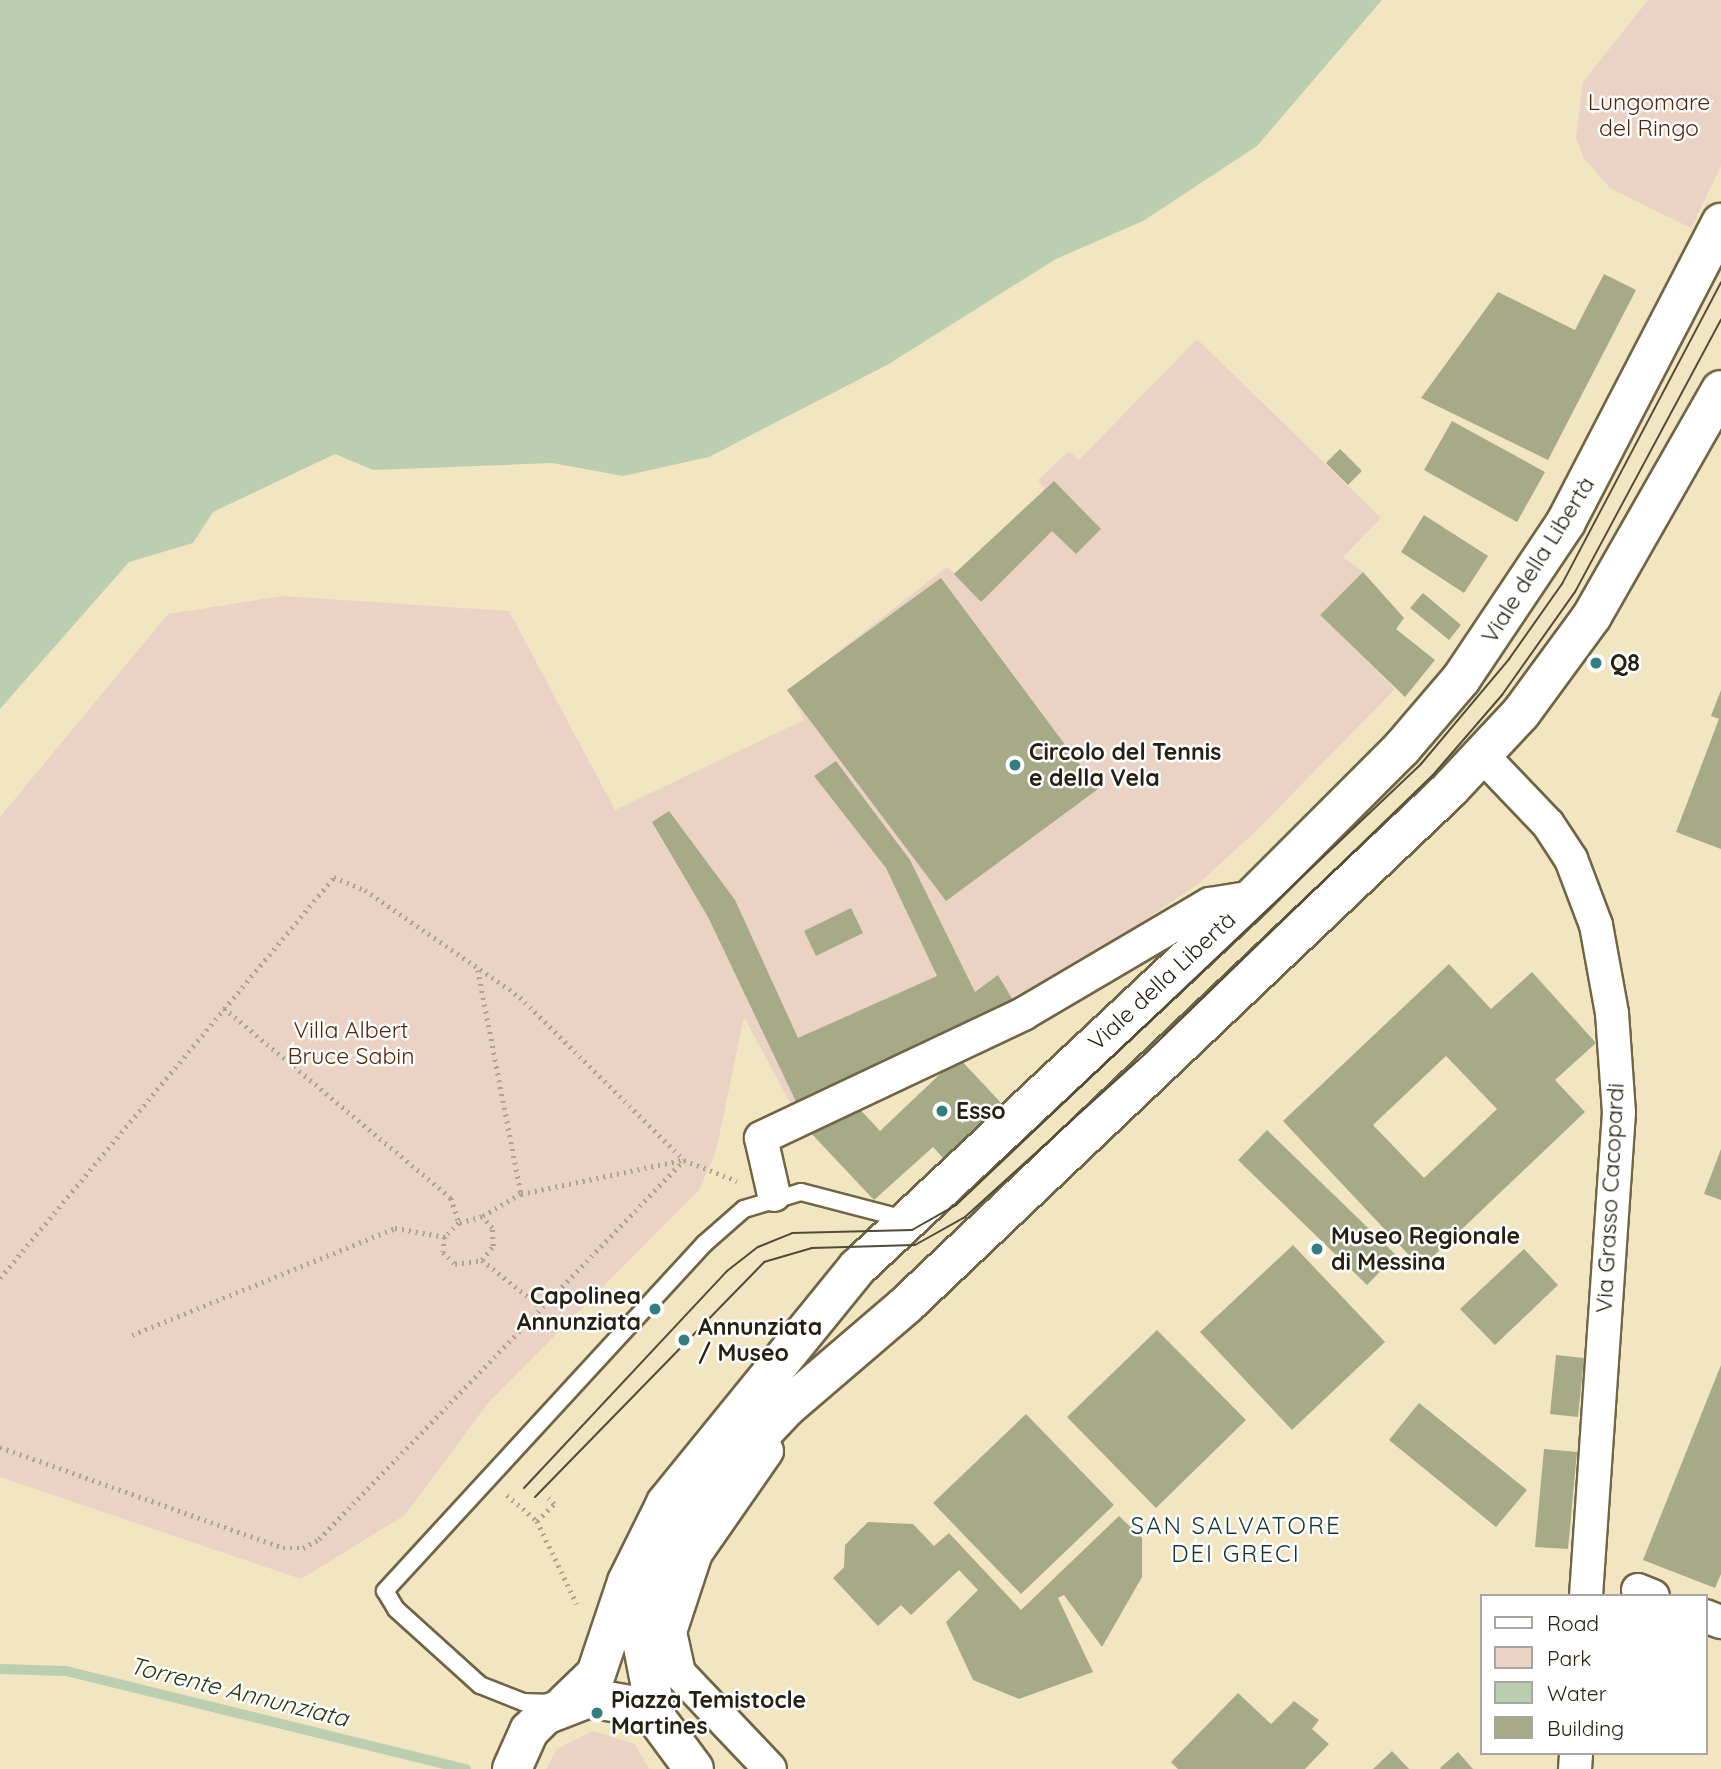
<!DOCTYPE html>
<html>
<head>
<meta charset="utf-8">
<style>
	body { margin:0 }
	#map { position:relative; width:1721px; height:1769px; overflow:hidden; background:#f2e6c2; font-family:Quicksand,sans-serif }
	div>[style] { position:absolute }
	.green>* { inset:0; background:#ead2c5 }
	.water>* { inset:0; background:#bbceb0 }
	.stream>* { height:10px; margin:-5px; padding:0 5px; transform-origin:5px; border-radius:5px; background:#bbceb0 }
	.building>* { inset:0; background:#a6aa87 }
	.path>* { height:4.5px; margin-top:-2.25px; transform-origin:0; background:repeating-linear-gradient(90deg,#aea488 0 2px,transparent 0 7px) }
	.roads { filter:drop-shadow(2px 0 #706545) drop-shadow(-2px 0 #706545) drop-shadow(0 2px #706545) drop-shadow(0 -2px #706545) }
	.lane>* { height:16px; margin:-8px; padding:0 8px; transform-origin:8px; border-radius:8px; background:#fff }
	.street>* { height:32px; margin:-16px; padding:0 16px; transform-origin:16px; border-radius:16px; background:#fff }
	.primary>* { height:38px; margin:-19px; padding:0 19px; transform-origin:19px; border-radius:19px; background:#fff }
	.tram>* { height:2px; margin:-1px; padding:0 1px; transform-origin:1px; border-radius:1px; background:#514b38 }
	.dots>* { width:19px; height:19px; translate:-50% -50%; box-sizing:border-box; border:4px solid #fff; border-radius:50% }
	span { translate:-50% -50%; white-space:nowrap; text-align:center; line-height:1.15; -webkit-text-stroke:5px #fff; paint-order:stroke }
	.park-label { font-size:23px; color:#51260a }
	.street-label { font-size:23px; color:#242012 }
	.poi-label { font-size:23px; color:#242012; font-weight:700 }
	.left { translate:0 -50%; text-align:left }
	.right { translate:-100% -50%; text-align:right }
	.neighbourhood-label { font-size:24px; color:#113435; letter-spacing:2px }
	.water-label { font-size:24px; color:#223a0e; font-style:italic }
	.legend { position:absolute; left:1480px; top:1594px; width:228px; height:161px; box-sizing:border-box; background:#fff; border:2px solid #a7a6a0; margin:0; padding:9px 12px; list-style:none; font-size:21px; color:#242012 }
	.legend li { display:flex; align-items:center; gap:14px; height:35px }
	.legend b { width:35px; border:2px solid #a7a6a0 }
</style>
</head>
<body>
<div id="map">
	<div class="green">
		<div style="clip-path:polygon(1648px 0,1721px 0,1721px 166px,1691px 228px,1610px 188px,1583px 157px,1576px 138px,1583px 82px)"></div>
		<div style="clip-path:polygon(1197px 339px,1381px 518px,1343px 557px,1363px 572px,1320px 615px,1395px 689px,1255px 832px,1198px 884px,1017px 1007px,795px 1112px,744px 1017px,716px 1151px,699px 1190px,488px 1403px,405px 1515px,301px 1579px,0 1477px,0 817px,168px 614px,283px 596px,509px 611px,615px 810px,804px 720px,789px 690px,947px 567px,955px 574px,1045px 489px,1038px 480px,1069px 451px,1079px 460px)"></div>
		<div style="clip-path:polygon(593px 1731px,635px 1744px,649px 1769px,546px 1769px,557px 1749px)"></div>
	</div>
	<div class="water">
		<div style="clip-path:polygon(0 0,1382px 0,1257px 146px,1143px 221px,1056px 259px,887px 365px,709px 457px,623px 476px,552px 463px,373px 470px,335px 454px,213px 512px,193px 543px,129px 562px,0 709px)"></div>
	</div>
	<div class="stream">
		<div style="left:0;top:1669px;width:66px;rotate:1.7deg"></div>
		<div style="left:66px;top:1671px;width:412px;rotate:13.8deg"></div>
	</div>
	<div class="building">
		<div style="clip-path:polygon(1604px 274px,1636px 290px,1548px 460px,1421px 398px,1498px 292px,1575px 330px)"></div>
		<div style="clip-path:polygon(1452px 421px,1545px 472px,1517px 522px,1424px 470px)"></div>
		<div style="clip-path:polygon(1340px 449px,1362px 471px,1348px 485px,1326px 463px)"></div>
		<div style="clip-path:polygon(1054px 481px,1101px 529px,1076px 554px,1052px 531px,981px 602px,954px 574px)"></div>
		<div style="clip-path:polygon(1424px 515px,1488px 556px,1464px 593px,1401px 552px)"></div>
		<div style="clip-path:polygon(1363px 572px,1404px 618px,1396px 629px,1435px 660px,1405px 697px,1320px 615px)"></div>
		<div style="clip-path:polygon(941px 578px,1098px 789px,946px 901px,787px 690px)"></div>
		<div style="clip-path:polygon(1423px 593px,1461px 625px,1449px 640px,1410px 608px)"></div>
		<div style="clip-path:polygon(1721px 690px,1721px 849px,1676px 832px,1719px 719px,1711px 716px)"></div>
		<div style="clip-path:polygon(836px 761px,910px 860px,975px 992px,998px 975px,1017px 1007px,800px 1110px,708px 917px,652px 822px,669px 811px,735px 900px,798px 1038px,937px 976px,886px 868px,814px 776px)"></div>
		<div style="clip-path:polygon(851px 908px,863px 933px,816px 956px,804px 931px)"></div>
		<div style="clip-path:polygon(evenodd,1449px 964px,1491px 1009px,1532px 972px,1596px 1043px,1555px 1080px,1585px 1112px,1421px 1268px,1283px 1121px,1449px 964px,1446px 1056px,1497px 1109px,1424px 1178px,1373px 1125px,1446px 1056px)"></div>
		<div style="clip-path:polygon(958px 1057px,1003px 1105px,945px 1160px,933px 1147px,874px 1200px,808px 1130px,856px 1105px,880px 1131px)"></div>
		<div style="clip-path:polygon(1267px 1130px,1396px 1255px,1367px 1285px,1238px 1160px)"></div>
		<div style="clip-path:polygon(1721px 1149px,1721px 1200px,1704px 1194px)"></div>
		<div style="clip-path:polygon(1293px 1245px,1385px 1342px,1292px 1430px,1200px 1332px)"></div>
		<div style="clip-path:polygon(1524px 1249px,1558px 1285px,1495px 1345px,1460px 1309px)"></div>
		<div style="clip-path:polygon(1157px 1330px,1246px 1420px,1156px 1508px,1067px 1417px)"></div>
		<div style="clip-path:polygon(1556px 1355px,1584px 1358px,1578px 1417px,1550px 1414px)"></div>
		<div style="clip-path:polygon(1721px 1365px,1721px 1574px,1715px 1588px,1643px 1560px)"></div>
		<div style="clip-path:polygon(1419px 1403px,1527px 1490px,1496px 1527px,1389px 1440px)"></div>
		<div style="clip-path:polygon(1026px 1414px,1114px 1505px,1021px 1594px,933px 1503px)"></div>
		<div style="clip-path:polygon(1544px 1449px,1577px 1452px,1568px 1549px,1535px 1547px)"></div>
		<div style="clip-path:polygon(1119px 1516px,1142px 1538px,1142px 1577px,1102px 1647px,1064px 1595px,1058px 1598px,1093px 1672px,1019px 1699px,973px 1680px,946px 1622px,978px 1590px,959px 1570px,911px 1615px,901px 1605px,878px 1626px,833px 1578px,844px 1567px,845px 1545px,868px 1522px,913px 1524px,934px 1546px,949px 1533px,1021px 1610px)"></div>
		<div style="clip-path:polygon(1238px 1693px,1271px 1724px,1294px 1701px,1319px 1720px,1312px 1729px,1329px 1744px,1305px 1769px,1178px 1769px,1171px 1762px)"></div>
		<div style="clip-path:polygon(1392px 1751px,1409px 1769px,1373px 1769px)"></div>
		<div style="clip-path:polygon(1458px 1752px,1473px 1769px,1441px 1769px,1440px 1768px)"></div>
	</div>
	<div class="path">
		<div style="left:478px;top:970px;width:228px;rotate:79.1deg"></div>
		<div style="left:521px;top:1194px;width:45px;rotate:149.5deg"></div>
		<div style="left:224px;top:1008px;width:296px;rotate:39.9deg"></div>
		<div style="left:451px;top:1198px;width:26px;rotate:72deg"></div>
		<div style="left:521px;top:1194px;width:166px;rotate:-11.9deg"></div>
		<div style="left:482px;top:1260px;width:18px;rotate:-52deg"></div>
		<div style="left:493px;top:1246px;width:18px;rotate:-93deg"></div>
		<div style="left:492px;top:1228px;width:15px;rotate:-132deg"></div>
		<div style="left:482px;top:1217px;width:24px;rotate:165deg"></div>
		<div style="left:459px;top:1223px;width:20px;rotate:135deg"></div>
		<div style="left:445px;top:1237px;width:15px;rotate:98deg"></div>
		<div style="left:443px;top:1252px;width:17px;rotate:45deg"></div>
		<div style="left:455px;top:1264px;width:27px;rotate:-8deg"></div>
		<div style="left:482px;top:1260px;width:77px;rotate:38.7deg"></div>
		<div style="left:0;top:1278px;width:522px;rotate:-50.21deg"></div>
		<div style="left:334px;top:877px;width:34px;rotate:23deg"></div>
		<div style="left:365px;top:890px;width:188px;rotate:34.6deg"></div>
		<div style="left:520px;top:997px;width:231px;rotate:44.8deg"></div>
		<div style="left:684px;top:1160px;width:57px;rotate:21.6deg"></div>
		<div style="left:132px;top:1335px;width:284px;rotate:-22.1deg"></div>
		<div style="left:395px;top:1228px;width:51px;rotate:10.2deg"></div>
		<div style="left:0;top:1447px;width:300px;rotate:19.6deg"></div>
		<div style="left:283px;top:1548px;width:20px"></div>
		<div style="left:303px;top:1548px;width:18px;rotate:-29deg"></div>
		<div style="left:319px;top:1539px;width:526px;rotate:-46.08deg"></div>
		<div style="left:507px;top:1495px;width:40px;rotate:41deg"></div>
		<div style="left:537px;top:1521px;width:92px;rotate:64.3deg"></div>
		<div style="left:537px;top:1521px;width:24px;rotate:-45deg"></div>
		<div style="left:554px;top:1504px;width:8px;rotate:-135deg"></div>
	</div>
	<div class="roads">
		<div class="lane">
			<div style="left:552px;top:1703px;width:29px;rotate:-178deg"></div>
			<div style="left:523px;top:1702px;width:46px;rotate:-158.4deg"></div>
			<div style="left:480px;top:1685px;width:113px;rotate:-137.9deg"></div>
			<div style="left:396px;top:1609px;width:21px;rotate:-121deg"></div>
			<div style="left:385px;top:1591px;width:471px;rotate:-47.4deg"></div>
			<div style="left:704px;top:1244px;width:53px;rotate:-41.2deg"></div>
			<div style="left:744px;top:1209px;width:59px;rotate:-16.6deg"></div>
			<div style="left:801px;top:1192px;width:107px;rotate:14.6deg"></div>
		</div>
		<div class="street">
			<div style="left:1482px;top:755px;width:95px;rotate:46.3deg"></div>
			<div style="left:1548px;top:824px;width:42px;rotate:56.7deg"></div>
			<div style="left:1571px;top:859px;width:71px;rotate:69.3deg"></div>
			<div style="left:1596px;top:925px;width:89px;rotate:79.7deg"></div>
			<div style="left:1612px;top:1013px;width:99px;rotate:86deg"></div>
			<div style="left:1619px;top:1112px;width:485px;rotate:93.9deg"></div>
			<div style="left:774px;top:1195px;width:58px;rotate:-102.8deg"></div>
			<div style="left:761px;top:1138px;width:290px;rotate:-25.3deg"></div>
			<div style="left:1023px;top:1014px;width:217px;rotate:-30.5deg"></div>
			<div style="left:1210px;top:904px;width:44px;rotate:-9.2deg"></div>
			<div style="left:767px;top:1451px;width:124px;rotate:124.8deg"></div>
			<div style="left:696px;top:1553px;width:83px;rotate:108.2deg"></div>
			<div style="left:670px;top:1632px;width:42px;rotate:77.6deg"></div>
			<div style="left:679px;top:1673px;width:132px;rotate:46.5deg"></div>
			<div style="left:1638px;top:1590px;width:16px;rotate:22deg"></div>
			<div style="left:1705px;top:1616px;width:17px;rotate:21deg"></div>
			<div style="left:1575px;top:1769px;width:16px;rotate:-86deg"></div>
		</div>
		<div class="primary">
			<div style="left:565px;top:1704px;width:43px;rotate:-44.1deg"></div>
			<div style="left:596px;top:1674px;width:97px;rotate:-71.4deg"></div>
			<div style="left:627px;top:1582px;width:88px;rotate:-63.7deg"></div>
			<div style="left:666px;top:1503px;width:304px;rotate:-50.9deg"></div>
			<div style="left:858px;top:1267px;width:541px;rotate:-43.13deg"></div>
			<div style="left:1253px;top:897px;width:211px;rotate:-45deg"></div>
			<div style="left:1402px;top:748px;width:91px;rotate:-49.5deg"></div>
			<div style="left:1461px;top:679px;width:189px;rotate:-56.2deg"></div>
			<div style="left:1566px;top:522px;width:337px;rotate:-62.6deg"></div>
			<div style="left:657px;top:1719px;width:74px;rotate:-100.9deg"></div>
			<div style="left:643px;top:1646px;width:31px;rotate:-81deg"></div>
			<div style="left:648px;top:1615px;width:75px;rotate:-69.6deg"></div>
			<div style="left:674px;top:1545px;width:83px;rotate:-55.3deg"></div>
			<div style="left:721px;top:1477px;width:96px;rotate:-46.7deg"></div>
			<div style="left:787px;top:1407px;width:158px;rotate:-40.6deg"></div>
			<div style="left:907px;top:1304px;width:747px;rotate:-43.48deg"></div>
			<div style="left:1449px;top:790px;width:105px;rotate:-46.9deg"></div>
			<div style="left:1521px;top:713px;width:120px;rotate:-53.8deg"></div>
			<div style="left:1592px;top:616px;width:260px;rotate:-60.3deg"></div>
			<div style="left:512px;top:1769px;width:42px;rotate:-65.9deg"></div>
			<div style="left:529px;top:1731px;width:23px;rotate:-45deg"></div>
			<div style="left:545px;top:1715px;width:47px;rotate:-21.1deg"></div>
			<div style="left:589px;top:1698px;width:48px;rotate:9.7deg"></div>
			<div style="left:636px;top:1706px;width:25px;rotate:32deg"></div>
			<div style="left:657px;top:1719px;width:62px;rotate:53.5deg"></div>
		</div>
	</div>
	<div class="tram">
		<div style="left:524px;top:1488px;width:297px;rotate:-46.9deg"></div>
		<div style="left:727px;top:1271px;width:39px;rotate:-38deg"></div>
		<div style="left:758px;top:1247px;width:37px;rotate:-22deg"></div>
		<div style="left:792px;top:1233px;width:120px;rotate:-1.4deg"></div>
		<div style="left:912px;top:1230px;width:51px;rotate:-29.6deg"></div>
		<div style="left:956px;top:1205px;width:641px;rotate:-43.48deg"></div>
		<div style="left:1421px;top:764px;width:137px;rotate:-50deg"></div>
		<div style="left:1509px;top:659px;width:92px;rotate:-54.8deg"></div>
		<div style="left:1562px;top:584px;width:341px;rotate:-62.2deg"></div>
		<div style="left:535px;top:1497px;width:328px;rotate:-45.7deg"></div>
		<div style="left:764px;top:1262px;width:50px;rotate:-16.3deg"></div>
		<div style="left:812px;top:1248px;width:103px;rotate:-1.7deg"></div>
		<div style="left:915px;top:1245px;width:57px;rotate:-29.2deg"></div>
		<div style="left:965px;top:1217px;width:248px;rotate:-42.2deg"></div>
		<div style="left:1149px;top:1050px;width:395px;rotate:-44.1deg"></div>
		<div style="left:1433px;top:775px;width:106px;rotate:-49.2deg"></div>
		<div style="left:1502px;top:695px;width:126px;rotate:-54.7deg"></div>
		<div style="left:1575px;top:592px;width:309px;rotate:-61.8deg"></div>
	</div>
	<div class="dots">
		<div style="left:1596px;top:663px;background:#357e7f"></div>
		<div style="left:1015px;top:765px;background:#357e7f"></div>
		<div style="left:942px;top:1111px;background:#357e7f"></div>
		<div style="left:1317px;top:1249px;background:#357e7f"></div>
		<div style="left:655px;top:1309px;background:#357e7f"></div>
		<div style="left:684px;top:1340px;background:#357e7f"></div>
		<div style="left:597px;top:1713px;background:#357e7f"></div>
	</div>
	<div class="park-label">
		<span style="left:1649px;top:115px">Lungomare<br>del Ringo</span>
		<span style="left:351px;top:1043px">Villa Albert<br>Bruce Sabin</span>
	</div>
	<div class="street-label">
		<span style="left:1538px;top:560px;rotate:-58deg">Viale della Libertà</span>
		<span style="left:1162px;top:981px;rotate:-43deg">Viale della Libertà</span>
		<span style="left:1610px;top:1198px;rotate:-87deg">Via Grasso Cacopardi</span>
	</div>
	<div class="poi-label">
		<span class="left" style="left:1610px;top:663px">Q8</span>
		<span class="left" style="left:1029px;top:765px">Circolo del Tennis<br>e della Vela</span>
		<span class="left" style="left:956px;top:1111px">Esso</span>
		<span class="left" style="left:1331px;top:1249px">Museo Regionale<br>di Messina</span>
		<span class="right" style="left:641px;top:1309px">Capolinea<br>Annunziata</span>
		<span class="left" style="left:698px;top:1340px">Annunziata<br>/ Museo</span>
		<span class="left" style="left:611px;top:1713px">Piazza Temistocle<br>Martines</span>
	</div>
	<div class="neighbourhood-label">
		<span style="left:1236px;top:1540px">SAN SALVATORE<br>DEI GRECI</span>
	</div>
	<div class="water-label">
		<span style="left:239px;top:1692px;rotate:14deg">Torrente Annunziata</span>
	</div>
	<ul class="legend">
	<li><b style="height:9px;background:#fff"></b>Road</li>
	<li><b style="height:19px;background:#ead2c5"></b>Park</li>
	<li><b style="height:19px;background:#bbceb0"></b>Water</li>
	<li><b style="height:19px;background:#a6aa87"></b>Building</li>
	</ul>
</div>
</body>
</html>
